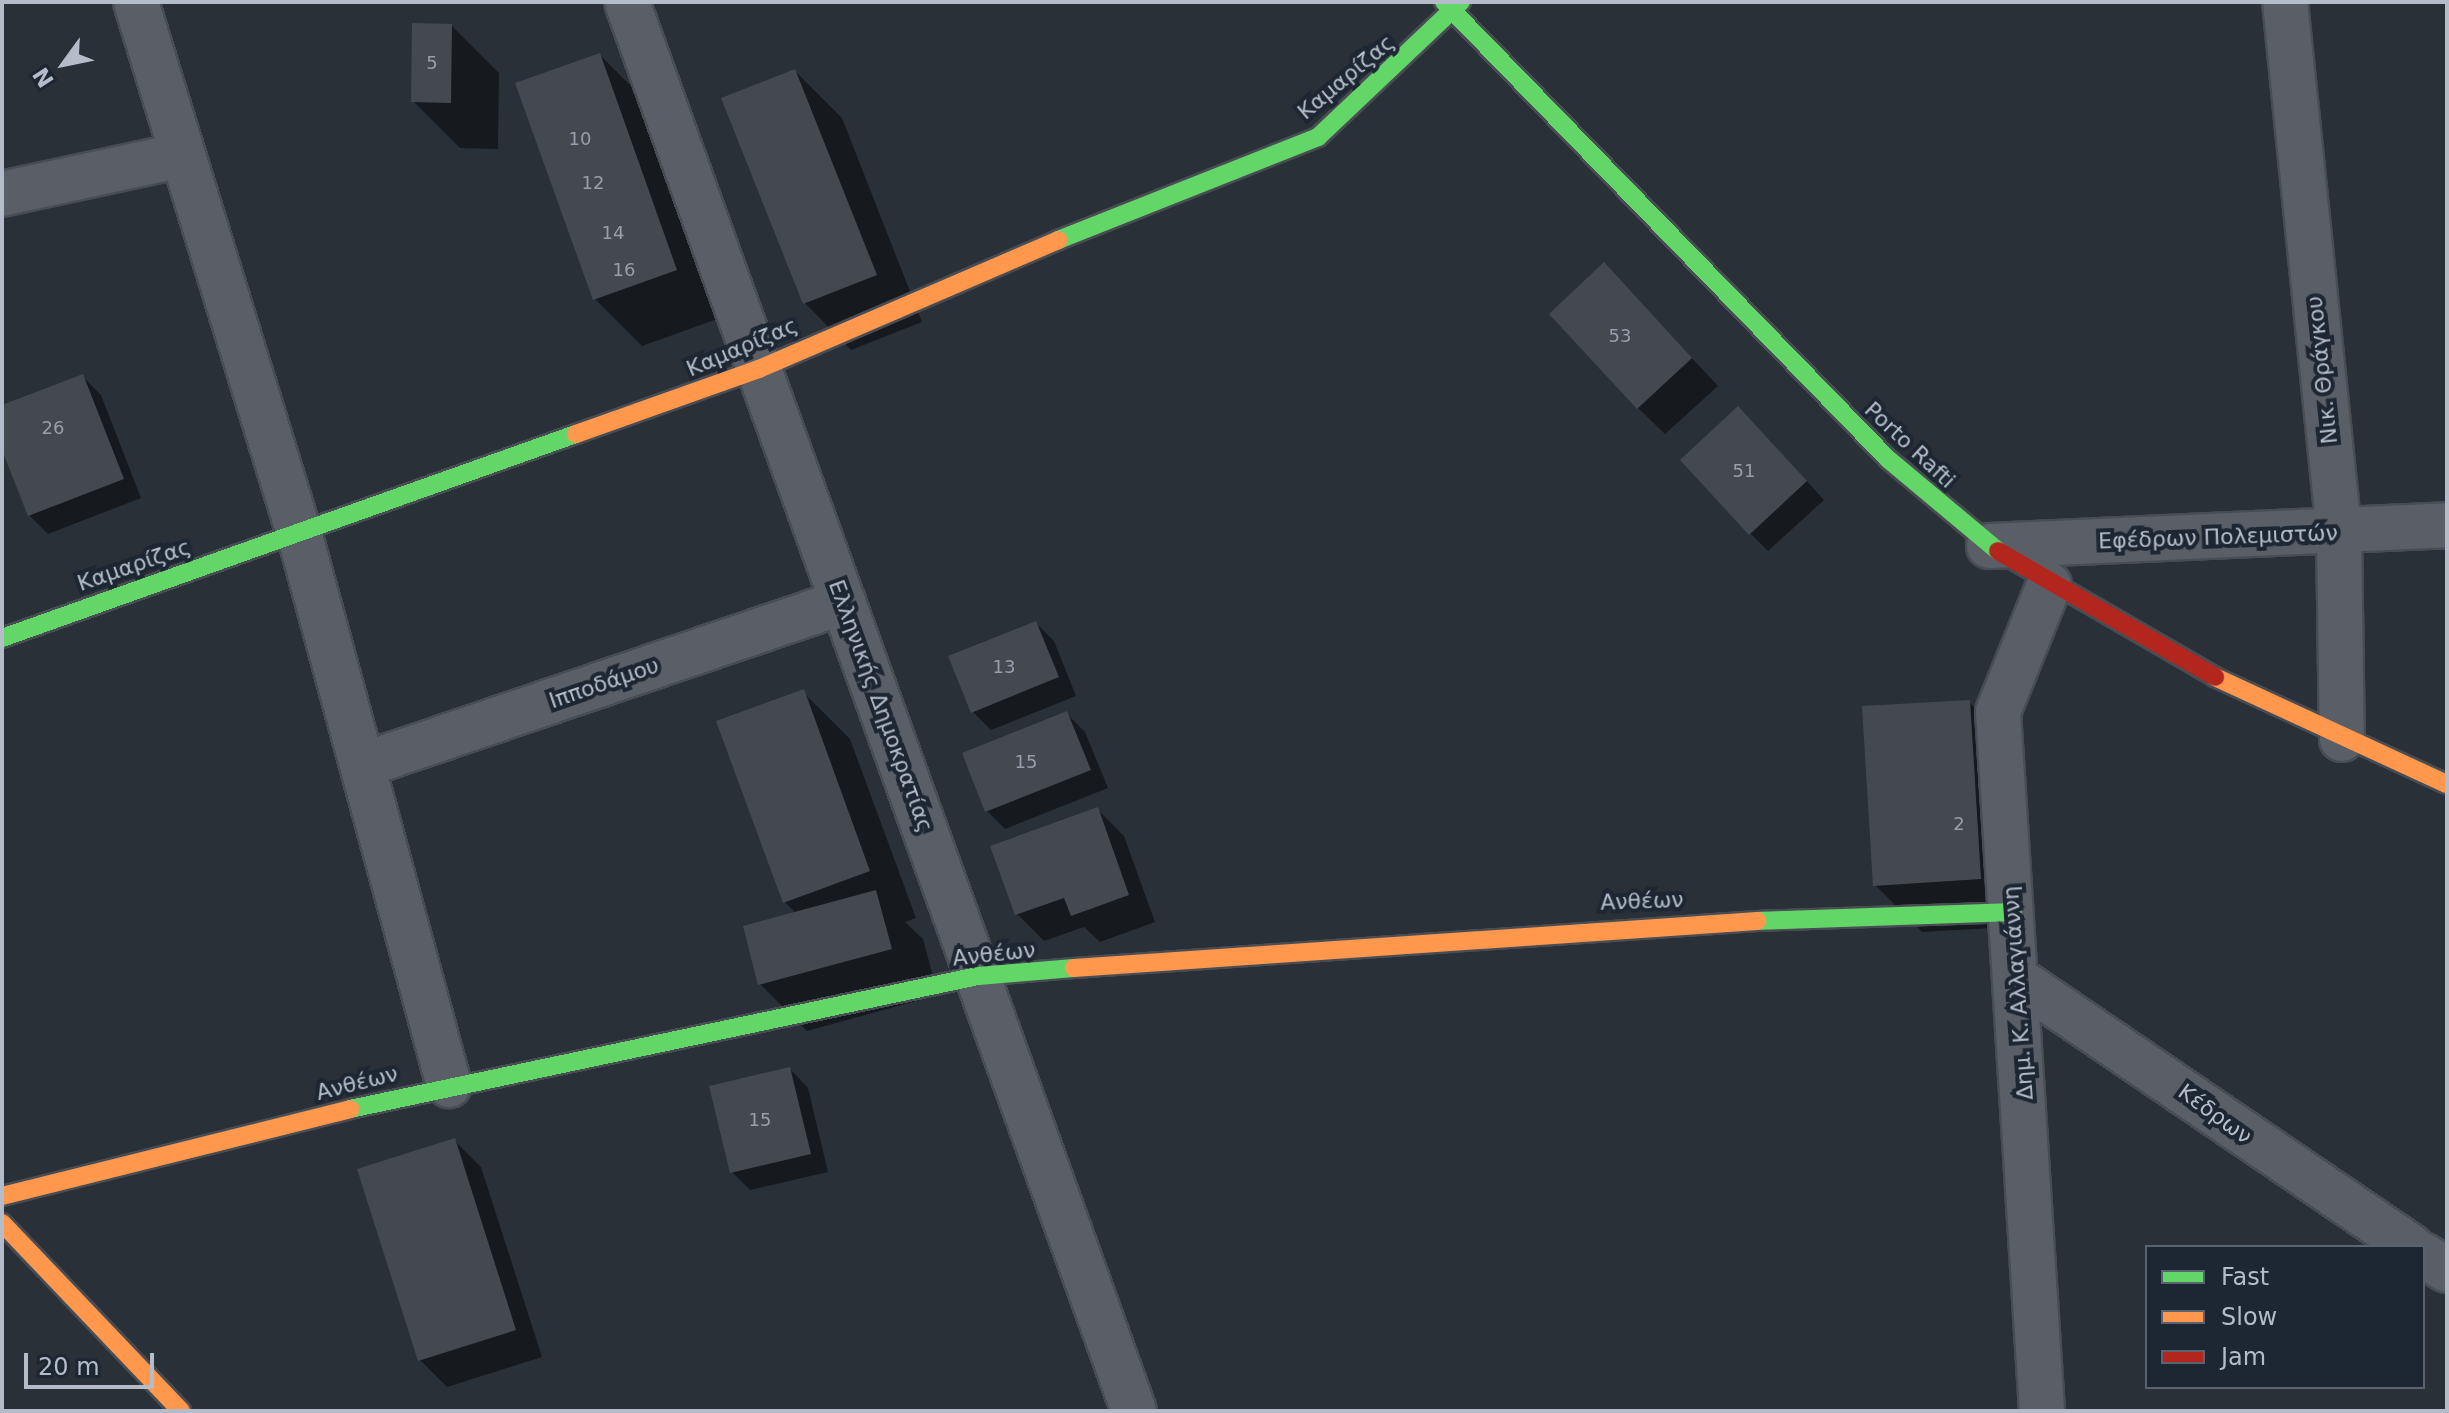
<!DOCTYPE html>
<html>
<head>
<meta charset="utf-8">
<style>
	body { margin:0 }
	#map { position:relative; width:2449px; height:1413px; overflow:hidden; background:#2a3038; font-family:"DejaVu Sans",sans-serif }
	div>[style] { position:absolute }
	.shadow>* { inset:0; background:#0007 }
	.building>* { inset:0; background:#444950 }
	.roads { filter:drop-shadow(2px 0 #484c53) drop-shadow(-2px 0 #484c53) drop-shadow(0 2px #484c53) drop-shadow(0 -2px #484c53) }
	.street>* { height:44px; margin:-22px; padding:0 22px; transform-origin:22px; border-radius:22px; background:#5a5e66 }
	.fast>* { height:18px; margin:-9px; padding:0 9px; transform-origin:9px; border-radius:9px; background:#63d668 }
	.slow>* { height:18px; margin:-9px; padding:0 9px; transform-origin:9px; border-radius:9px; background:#ff974d }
	.jam>* { height:18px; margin:-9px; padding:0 9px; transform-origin:9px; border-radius:9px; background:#b3261e }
	span { translate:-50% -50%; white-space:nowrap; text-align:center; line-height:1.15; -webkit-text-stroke:8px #1d2633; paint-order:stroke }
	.number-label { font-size:18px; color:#989fab }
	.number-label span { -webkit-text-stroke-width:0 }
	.street-label { font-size:22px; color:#b4bcc9 }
	.frame { position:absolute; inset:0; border:4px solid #b4bcc9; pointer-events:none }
	.legend { position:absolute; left:2145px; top:1245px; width:280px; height:144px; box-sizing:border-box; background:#1d2633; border:2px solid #59626f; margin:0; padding:10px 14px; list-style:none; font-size:24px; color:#b4bcc9 }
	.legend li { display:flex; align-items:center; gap:16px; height:40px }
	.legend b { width:40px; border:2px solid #59626f }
	.north { position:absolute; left:24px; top:24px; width:80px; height:80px; -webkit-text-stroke:6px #1d2633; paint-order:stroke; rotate:237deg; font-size:22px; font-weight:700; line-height:32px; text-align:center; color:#b4bcc9 }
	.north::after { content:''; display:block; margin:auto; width:28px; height:36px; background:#b4bcc9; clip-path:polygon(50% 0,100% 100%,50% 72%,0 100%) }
	.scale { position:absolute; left:24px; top:1353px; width:130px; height:36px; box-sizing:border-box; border:4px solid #b4bcc9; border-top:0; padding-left:10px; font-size:24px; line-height:28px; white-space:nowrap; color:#b4bcc9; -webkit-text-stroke:6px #1d2633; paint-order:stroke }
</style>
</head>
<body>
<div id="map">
	<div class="shadow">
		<div style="clip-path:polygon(452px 26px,499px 73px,498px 149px,460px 148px,413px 101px)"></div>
		<div style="clip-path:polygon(600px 55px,647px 102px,723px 317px,642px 346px,594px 298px)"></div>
		<div style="clip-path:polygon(795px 71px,842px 118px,922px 322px,851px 350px,804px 302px)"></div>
		<div style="clip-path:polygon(1630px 292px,1718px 386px,1665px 434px,1638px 408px)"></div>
		<div style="clip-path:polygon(83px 377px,101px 395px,141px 498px,48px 534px,29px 515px,2px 445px,2px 407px)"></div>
		<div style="clip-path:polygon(1757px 427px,1824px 500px,1768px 551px,1750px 533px)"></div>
		<div style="clip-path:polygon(1036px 623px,1054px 641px,1076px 696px,991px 730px,973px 712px)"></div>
		<div style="clip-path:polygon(803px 692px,850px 739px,916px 918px,905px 922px,923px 939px,938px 995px,807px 1031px,760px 984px,797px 914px,785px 902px)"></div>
		<div style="clip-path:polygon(1969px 702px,2016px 749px,2027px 926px,1922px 932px,1875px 885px)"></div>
		<div style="clip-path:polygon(1067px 714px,1085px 732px,1108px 788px,1005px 829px,987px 811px)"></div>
		<div style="clip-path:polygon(1097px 809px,1124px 836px,1155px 922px,1100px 942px,1084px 927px,1044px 941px,1017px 914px)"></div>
		<div style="clip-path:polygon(790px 1069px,808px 1088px,828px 1172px,750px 1190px,732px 1172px)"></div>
		<div style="clip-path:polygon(454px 1140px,481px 1167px,542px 1357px,447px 1387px,420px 1360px)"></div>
	</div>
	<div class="building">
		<div style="clip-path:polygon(412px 23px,452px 24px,451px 103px,411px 102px)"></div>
		<div style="clip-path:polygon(600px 53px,677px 270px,593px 300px,515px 83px)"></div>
		<div style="clip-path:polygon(795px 69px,877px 275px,803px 304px,721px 98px)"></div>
		<div style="clip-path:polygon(1604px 262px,1692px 358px,1637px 409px,1549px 314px)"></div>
		<div style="clip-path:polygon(83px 374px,124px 479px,28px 516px,2px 450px,2px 405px)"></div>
		<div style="clip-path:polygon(1738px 406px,1807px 481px,1749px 535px,1680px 460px)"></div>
		<div style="clip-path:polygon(1036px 621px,1059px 677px,971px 713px,948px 656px)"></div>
		<div style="clip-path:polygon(804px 689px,870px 871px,783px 903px,716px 721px)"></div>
		<div style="clip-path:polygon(1970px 700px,1981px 879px,1873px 886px,1862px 706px)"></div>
		<div style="clip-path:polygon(1067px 711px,1091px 770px,985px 812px,962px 753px)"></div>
		<div style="clip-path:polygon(1098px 807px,1129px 895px,1071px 916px,1064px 898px,1015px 915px,990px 846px)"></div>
		<div style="clip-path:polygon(876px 890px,892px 949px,758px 985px,743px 926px)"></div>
		<div style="clip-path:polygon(790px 1067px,811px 1154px,730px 1173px,709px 1086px)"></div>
		<div style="clip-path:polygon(455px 1138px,516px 1330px,418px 1361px,357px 1169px)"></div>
	</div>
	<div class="roads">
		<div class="street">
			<div style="left:136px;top:2px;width:559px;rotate:72.93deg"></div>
			<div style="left:300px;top:536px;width:569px;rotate:74.82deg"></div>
			<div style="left:627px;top:2px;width:1497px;rotate:70.21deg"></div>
			<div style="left:2285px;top:2px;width:533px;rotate:84.18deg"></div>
			<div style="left:2339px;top:532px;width:207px;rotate:89.2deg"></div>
			<div style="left:2px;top:194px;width:180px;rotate:-12.2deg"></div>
			<div style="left:1989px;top:546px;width:458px;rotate:-2.6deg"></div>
			<div style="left:366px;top:764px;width:504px;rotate:-18.76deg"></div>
			<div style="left:2020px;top:981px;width:473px;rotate:34.2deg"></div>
			<div style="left:2423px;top:1255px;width:28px;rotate:32deg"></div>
			<div style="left:2042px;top:1411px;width:700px;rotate:-93.6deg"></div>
			<div style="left:1998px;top:712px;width:137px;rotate:-68.1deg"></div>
		</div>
		<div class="fast">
			<div style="left:1444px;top:2px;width:637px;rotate:45.83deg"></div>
			<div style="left:1888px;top:459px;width:143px;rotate:39.9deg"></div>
			<div style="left:1058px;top:240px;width:280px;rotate:-21.6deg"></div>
			<div style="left:1318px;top:137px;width:197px;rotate:-43.4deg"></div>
			<div style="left:2px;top:638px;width:609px;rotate:-19.57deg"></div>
			<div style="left:1757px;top:921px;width:256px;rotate:-2deg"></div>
			<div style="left:350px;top:1109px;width:642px;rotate:-11.96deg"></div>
			<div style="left:978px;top:976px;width:96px;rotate:-4.8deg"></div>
		</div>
		<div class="slow">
			<div style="left:576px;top:434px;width:194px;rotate:-19.6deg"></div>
			<div style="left:759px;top:369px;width:326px;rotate:-23.3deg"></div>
			<div style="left:2215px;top:677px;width:255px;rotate:24.8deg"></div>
			<div style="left:1074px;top:968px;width:685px;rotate:-3.94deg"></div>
			<div style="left:2px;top:1196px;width:359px;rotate:-14deg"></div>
			<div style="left:2px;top:1223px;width:260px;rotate:46.4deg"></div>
		</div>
		<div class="jam">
			<div style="left:1998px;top:551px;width:251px;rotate:30.1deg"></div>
		</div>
	</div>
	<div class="number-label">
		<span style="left:432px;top:63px">5</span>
		<span style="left:580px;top:139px">10</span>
		<span style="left:593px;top:183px">12</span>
		<span style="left:613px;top:233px">14</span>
		<span style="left:624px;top:270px">16</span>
		<span style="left:1620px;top:336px">53</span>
		<span style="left:53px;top:428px">26</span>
		<span style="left:1744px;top:471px">51</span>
		<span style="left:1004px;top:667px">13</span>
		<span style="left:1026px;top:762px">15</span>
		<span style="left:1959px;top:824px">2</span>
		<span style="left:760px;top:1120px">15</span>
	</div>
	<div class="street-label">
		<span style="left:1346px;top:77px;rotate:-40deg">Καμαρίζας</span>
		<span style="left:742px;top:347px;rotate:-23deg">Καμαρίζας</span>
		<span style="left:2322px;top:370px;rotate:-96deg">Νικ. Θράγκου</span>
		<span style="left:1910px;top:445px;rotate:43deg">Porto Rafti</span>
		<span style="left:2218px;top:537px;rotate:-2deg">Εφέδρων Πολεμιστών</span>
		<span style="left:134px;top:565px;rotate:-19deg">Καμαρίζας</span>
		<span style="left:604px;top:683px;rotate:-19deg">Ιπποδάμου</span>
		<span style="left:881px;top:706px;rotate:70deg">Ελληνικής Δημοκρατίας</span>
		<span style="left:1642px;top:901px;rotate:-2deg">Ανθέων</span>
		<span style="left:994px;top:954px;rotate:-6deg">Ανθέων</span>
		<span style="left:2018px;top:993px;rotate:-94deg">Δημ. Κ. Αλλαγιάννη</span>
		<span style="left:357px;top:1083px;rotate:-14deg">Ανθέων</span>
		<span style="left:2215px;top:1114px;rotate:36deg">Κέδρων</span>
	</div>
	<div class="frame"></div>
	<ul class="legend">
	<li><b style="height:10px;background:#63d668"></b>Fast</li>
	<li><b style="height:10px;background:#ff974d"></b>Slow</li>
	<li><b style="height:10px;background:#b3261e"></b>Jam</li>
	</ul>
	<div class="north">N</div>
	<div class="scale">20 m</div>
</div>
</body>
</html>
